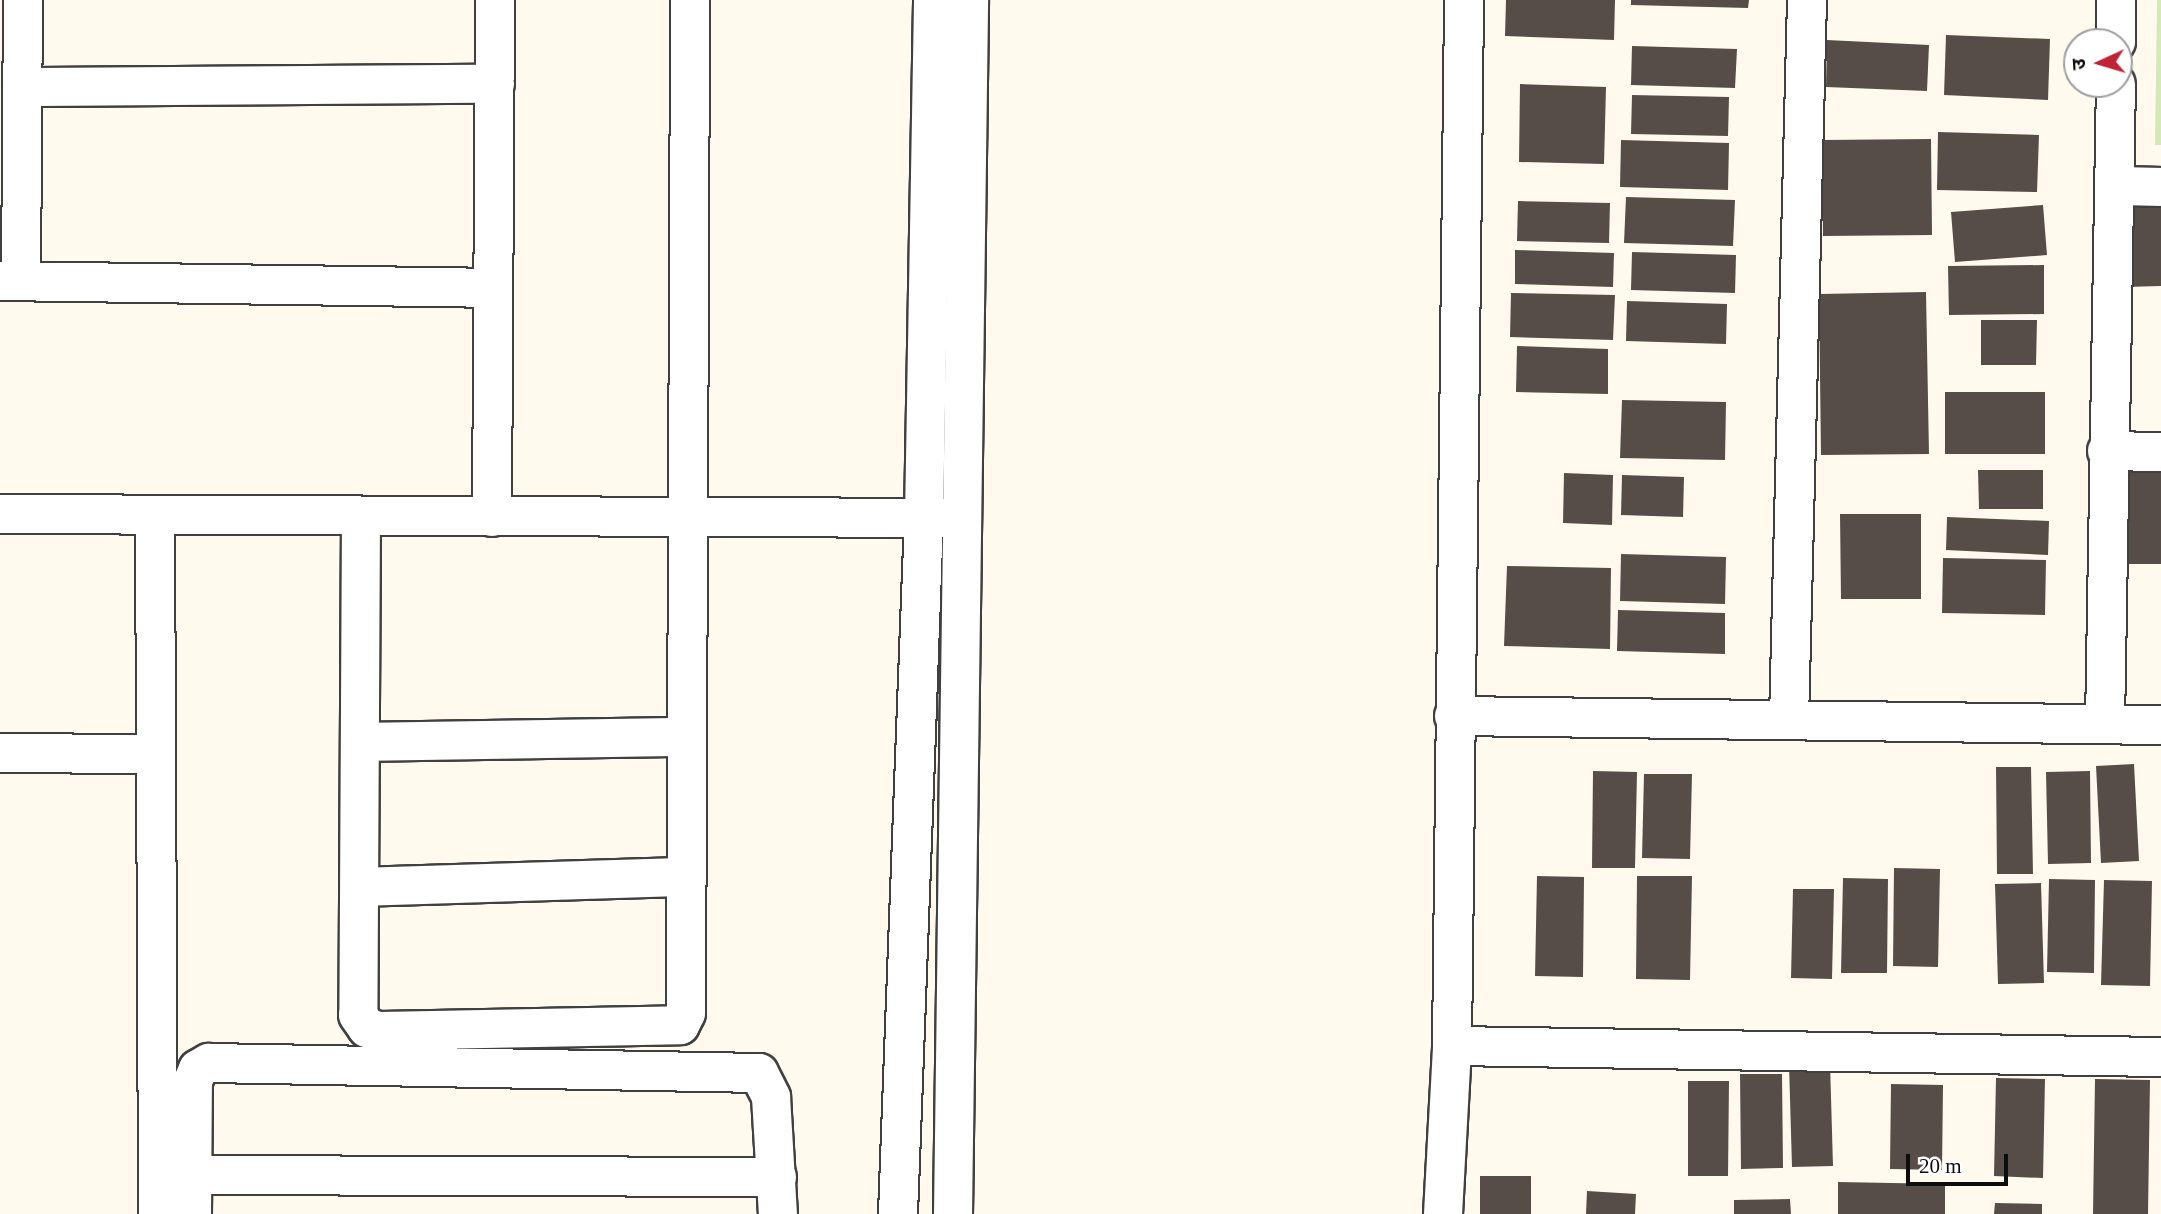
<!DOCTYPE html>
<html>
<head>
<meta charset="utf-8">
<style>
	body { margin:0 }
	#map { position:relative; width:2161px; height:1214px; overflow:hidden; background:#fffaed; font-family:"Times New Roman","Noto Sans Devanagari",serif }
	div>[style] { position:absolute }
	.green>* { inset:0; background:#d4e9b7 }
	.building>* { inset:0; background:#564d49 }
	.roads { filter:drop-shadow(2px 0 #404040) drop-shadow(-2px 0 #404040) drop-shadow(0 2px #404040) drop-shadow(0 -2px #404040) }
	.minor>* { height:38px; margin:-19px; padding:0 19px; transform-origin:19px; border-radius:19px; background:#fff }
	span { translate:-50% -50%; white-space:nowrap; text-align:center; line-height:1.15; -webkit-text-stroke:7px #fff; paint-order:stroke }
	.north { position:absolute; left:2063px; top:28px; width:70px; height:70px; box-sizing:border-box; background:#fff; border:2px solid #9e9e9e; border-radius:50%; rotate:266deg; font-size:19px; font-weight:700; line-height:28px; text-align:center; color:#0d0d0d }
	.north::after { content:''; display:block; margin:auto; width:24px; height:32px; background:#be2435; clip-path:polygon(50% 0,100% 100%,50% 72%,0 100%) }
	.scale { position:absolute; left:1906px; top:1154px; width:102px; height:32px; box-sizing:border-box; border:4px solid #0d0d0d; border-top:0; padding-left:9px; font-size:21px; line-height:24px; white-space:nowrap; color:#0d0d0d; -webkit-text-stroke:5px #fff; paint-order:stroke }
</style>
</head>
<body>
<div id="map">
	<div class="green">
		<div style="clip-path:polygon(2157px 0,2161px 0,2161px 145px,2155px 145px)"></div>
	</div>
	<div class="building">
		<div style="clip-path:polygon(1506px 0,1615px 0,1614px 40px,1505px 36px)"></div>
		<div style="clip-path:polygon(1631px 0,1749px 0,1748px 8px,1631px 5px)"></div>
		<div style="clip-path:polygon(1946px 35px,2050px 39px,2048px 100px,1944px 95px)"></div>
		<div style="clip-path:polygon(1827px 40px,1929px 45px,1927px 91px,1826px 87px)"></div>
		<div style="clip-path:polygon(1632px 46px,1737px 49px,1735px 88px,1631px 85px)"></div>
		<div style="clip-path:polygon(1520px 84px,1606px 87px,1604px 164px,1519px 162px)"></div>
		<div style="clip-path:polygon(1632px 95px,1729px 97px,1728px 136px,1631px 134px)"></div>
		<div style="clip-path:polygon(1938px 132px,2039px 135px,2037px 192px,1937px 190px)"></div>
		<div style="clip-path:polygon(1931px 139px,1932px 235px,1823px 236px,1822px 140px)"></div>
		<div style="clip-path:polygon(1621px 140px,1729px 143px,1728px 190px,1620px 187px)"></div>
		<div style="clip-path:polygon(1626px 197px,1735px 200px,1733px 246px,1624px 243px)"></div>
		<div style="clip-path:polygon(1518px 201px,1610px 203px,1609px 243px,1517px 241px)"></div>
		<div style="clip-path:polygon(2043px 205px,2047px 255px,1955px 262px,1951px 212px)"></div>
		<div style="clip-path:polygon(2161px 206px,2161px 286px,2125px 287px,2123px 208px)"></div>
		<div style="clip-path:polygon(1515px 250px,1614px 253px,1613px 287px,1515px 284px)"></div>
		<div style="clip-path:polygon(1632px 252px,1736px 255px,1735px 293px,1631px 290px)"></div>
		<div style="clip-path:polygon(2044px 265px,2044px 314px,1949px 315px,1948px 266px)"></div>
		<div style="clip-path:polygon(1926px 292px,1929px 454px,1821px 455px,1819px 294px)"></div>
		<div style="clip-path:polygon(1511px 293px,1615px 295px,1613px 340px,1510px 337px)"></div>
		<div style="clip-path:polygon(1627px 301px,1727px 304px,1726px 344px,1626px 341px)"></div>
		<div style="clip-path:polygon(1981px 320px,2037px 320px,2036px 365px,1981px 365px)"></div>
		<div style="clip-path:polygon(1517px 346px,1608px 349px,1608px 394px,1516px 392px)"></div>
		<div style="clip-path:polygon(1945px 392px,2045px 392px,2045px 454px,1945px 454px)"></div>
		<div style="clip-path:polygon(1622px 400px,1726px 402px,1725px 460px,1620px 458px)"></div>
		<div style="clip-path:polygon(2120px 467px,2161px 467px,2161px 564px,2121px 564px)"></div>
		<div style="clip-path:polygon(1978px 470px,2043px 470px,2043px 509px,1979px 509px)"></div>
		<div style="clip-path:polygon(1564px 473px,1613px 475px,1612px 525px,1563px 523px)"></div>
		<div style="clip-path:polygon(1622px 475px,1684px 477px,1683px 517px,1621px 515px)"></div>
		<div style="clip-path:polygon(1840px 514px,1921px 514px,1921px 599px,1841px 599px)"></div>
		<div style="clip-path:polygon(1947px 517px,2049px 521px,2048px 555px,1946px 550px)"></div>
		<div style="clip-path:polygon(1621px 554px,1726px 557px,1725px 604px,1620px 601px)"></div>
		<div style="clip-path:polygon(1943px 558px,2046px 560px,2045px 615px,1942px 613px)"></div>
		<div style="clip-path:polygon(1507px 566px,1611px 568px,1610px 649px,1504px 646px)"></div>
		<div style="clip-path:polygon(1618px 610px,1725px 613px,1725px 654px,1617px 651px)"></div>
		<div style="clip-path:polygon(2134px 764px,2139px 861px,2101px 863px,2096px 766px)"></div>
		<div style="clip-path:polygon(1996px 767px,2031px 767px,2033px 874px,1997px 874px)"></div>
		<div style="clip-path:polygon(1593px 771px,1637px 772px,1635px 868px,1592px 868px)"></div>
		<div style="clip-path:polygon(2090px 771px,2091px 863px,2048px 864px,2046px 772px)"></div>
		<div style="clip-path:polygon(1644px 774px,1692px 774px,1690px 859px,1642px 858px)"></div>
		<div style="clip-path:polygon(1894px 868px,1940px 869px,1938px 967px,1893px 966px)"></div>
		<div style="clip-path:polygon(1537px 876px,1584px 877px,1583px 977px,1535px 976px)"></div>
		<div style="clip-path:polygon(1637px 876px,1692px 876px,1690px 980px,1636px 979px)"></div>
		<div style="clip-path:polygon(1843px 878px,1888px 879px,1887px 973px,1841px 973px)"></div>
		<div style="clip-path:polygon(2049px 879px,2095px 880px,2094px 973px,2047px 972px)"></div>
		<div style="clip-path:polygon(2104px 880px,2152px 881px,2150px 986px,2101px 985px)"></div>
		<div style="clip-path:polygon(2041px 883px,2044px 983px,1998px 984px,1995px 884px)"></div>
		<div style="clip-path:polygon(1793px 889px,1834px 889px,1832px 979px,1791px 978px)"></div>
		<div style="clip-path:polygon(1830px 1063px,1833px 1166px,1792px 1167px,1789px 1064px)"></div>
		<div style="clip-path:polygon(1740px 1074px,1782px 1074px,1783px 1168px,1741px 1169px)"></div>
		<div style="clip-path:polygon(1996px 1078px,2045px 1079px,2043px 1178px,1994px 1176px)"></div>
		<div style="clip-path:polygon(2095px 1079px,2150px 1080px,2148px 1214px,2093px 1214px)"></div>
		<div style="clip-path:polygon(1688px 1081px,1729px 1081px,1728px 1176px,1688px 1176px)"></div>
		<div style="clip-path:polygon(1891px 1084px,1943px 1085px,1942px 1170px,1890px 1169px)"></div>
		<div style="clip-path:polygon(1480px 1176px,1531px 1176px,1531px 1214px,1480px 1214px)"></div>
		<div style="clip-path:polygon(1838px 1182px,1945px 1184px,1945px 1214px,1838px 1214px)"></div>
		<div style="clip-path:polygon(1587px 1191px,1636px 1194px,1635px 1214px,1586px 1214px)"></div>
		<div style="clip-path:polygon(1790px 1199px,1791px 1214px,1734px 1214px,1734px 1200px)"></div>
		<div style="clip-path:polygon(1995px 1203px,2042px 1204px,2042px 1214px,1994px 1214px)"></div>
	</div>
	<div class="roads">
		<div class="minor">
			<div style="left:2116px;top:0;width:42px;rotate:90deg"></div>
			<div style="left:22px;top:87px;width:473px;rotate:-0.4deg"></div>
			<div style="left:2116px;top:186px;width:45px;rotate:1.3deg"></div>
			<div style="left:0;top:281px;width:493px;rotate:0.8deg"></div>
			<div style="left:21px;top:281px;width:281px;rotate:-89.6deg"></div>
			<div style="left:2107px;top:451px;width:54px;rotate:1.1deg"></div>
			<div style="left:0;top:514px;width:950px;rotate:0.24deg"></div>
			<div style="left:155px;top:515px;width:699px;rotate:89.75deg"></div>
			<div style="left:361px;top:516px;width:499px;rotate:90.3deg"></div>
			<div style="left:358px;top:1015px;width:16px;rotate:55deg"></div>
			<div style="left:367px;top:1028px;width:13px;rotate:13deg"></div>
			<div style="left:380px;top:1031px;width:300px;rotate:-1.1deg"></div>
			<div style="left:680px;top:1025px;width:13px;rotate:-63deg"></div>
			<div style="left:686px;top:1013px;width:1013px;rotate:-89.77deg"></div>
			<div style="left:492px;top:517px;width:517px;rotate:-89.67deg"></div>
			<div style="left:1454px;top:716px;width:707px;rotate:0.73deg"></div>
			<div style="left:1789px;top:720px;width:720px;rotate:-88.57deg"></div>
			<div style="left:2105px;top:724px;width:640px;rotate:-89.02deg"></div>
			<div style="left:361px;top:742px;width:326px;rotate:-0.9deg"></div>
			<div style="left:0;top:753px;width:156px;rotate:0.4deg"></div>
			<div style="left:361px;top:887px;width:325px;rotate:-1.8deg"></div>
			<div style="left:1452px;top:1046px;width:709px;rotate:0.89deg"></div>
			<div style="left:193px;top:1175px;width:584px;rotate:0.2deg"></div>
			<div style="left:192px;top:1214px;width:133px;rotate:-89.6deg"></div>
			<div style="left:193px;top:1081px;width:13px;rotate:-67deg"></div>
			<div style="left:198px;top:1069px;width:13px;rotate:-29deg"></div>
			<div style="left:209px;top:1063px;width:550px;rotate:1.04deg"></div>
			<div style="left:759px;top:1073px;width:27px;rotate:63deg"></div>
			<div style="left:771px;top:1097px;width:117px;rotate:86.6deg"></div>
			<div style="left:898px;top:1214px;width:696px;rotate:-87.86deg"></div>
			<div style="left:924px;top:518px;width:518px;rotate:-89deg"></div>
			<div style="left:953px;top:1214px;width:1214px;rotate:-89.24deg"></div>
			<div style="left:1443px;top:1214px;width:168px;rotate:-86.9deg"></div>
			<div style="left:1452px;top:1046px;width:1046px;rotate:-89.34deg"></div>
		</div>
	</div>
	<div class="north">उ</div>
	<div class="scale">20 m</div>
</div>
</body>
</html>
